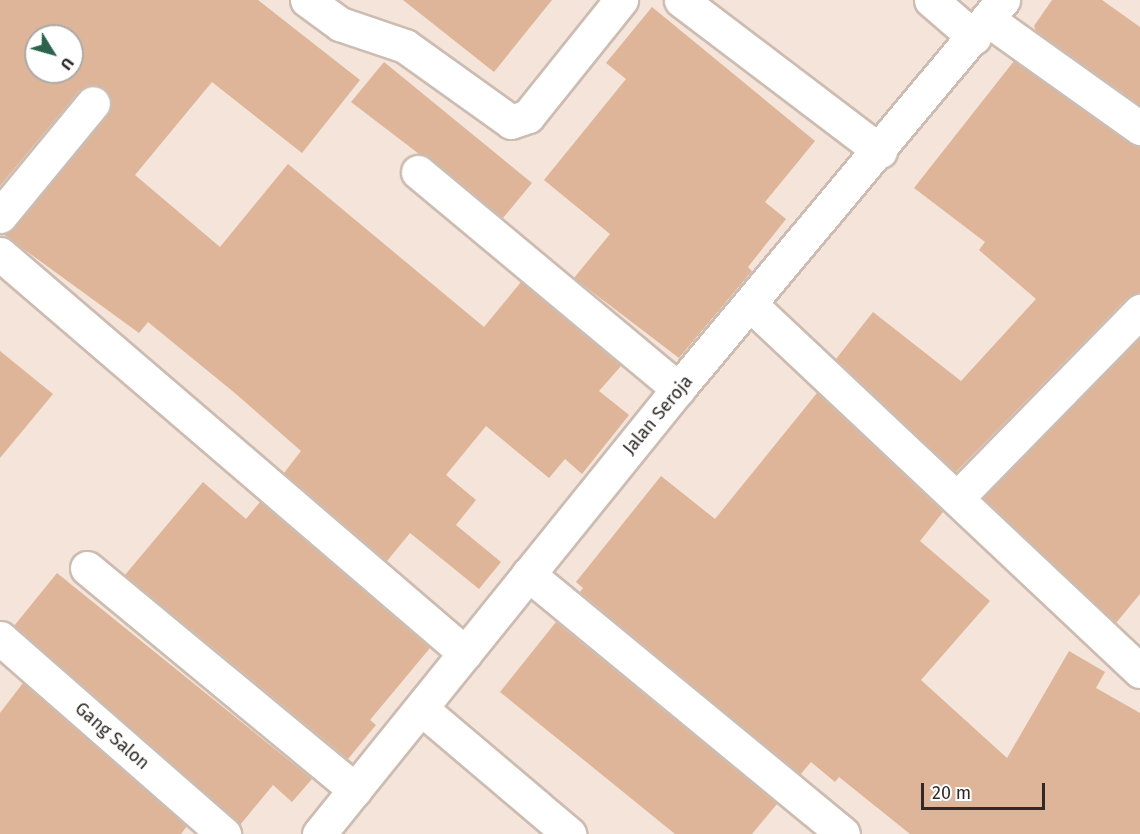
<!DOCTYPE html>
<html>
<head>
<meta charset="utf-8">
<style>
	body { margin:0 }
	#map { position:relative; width:1140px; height:834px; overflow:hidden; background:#f4e4d9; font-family:"Fira Sans",sans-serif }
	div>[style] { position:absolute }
	.building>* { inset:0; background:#deb598 }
	.roads { filter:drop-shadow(2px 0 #ccbcb1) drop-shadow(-2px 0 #ccbcb1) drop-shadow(0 2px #ccbcb1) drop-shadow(0 -2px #ccbcb1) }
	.minor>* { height:33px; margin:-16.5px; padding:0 16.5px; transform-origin:16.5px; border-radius:16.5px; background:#fff }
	span { translate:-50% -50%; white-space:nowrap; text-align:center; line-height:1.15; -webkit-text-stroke:6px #fff; paint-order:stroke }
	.street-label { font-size:18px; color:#302a26 }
	.north { position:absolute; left:24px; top:24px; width:60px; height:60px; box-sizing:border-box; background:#fff; border:2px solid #acaaa8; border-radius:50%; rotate:127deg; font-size:16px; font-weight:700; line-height:24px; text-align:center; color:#302a26 }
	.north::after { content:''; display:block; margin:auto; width:21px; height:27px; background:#2b634b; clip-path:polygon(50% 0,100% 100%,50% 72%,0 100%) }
	.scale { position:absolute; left:921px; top:783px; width:124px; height:27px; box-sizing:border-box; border:3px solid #302a26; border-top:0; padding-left:8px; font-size:18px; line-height:21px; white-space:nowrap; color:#302a26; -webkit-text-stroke:4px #fff; paint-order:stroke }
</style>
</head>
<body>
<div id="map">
	<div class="building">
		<div style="clip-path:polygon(evenodd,0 0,258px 0,360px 80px,302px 153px,212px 82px,135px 175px,220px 247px,288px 164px,484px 327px,521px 282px,621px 366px,599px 391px,629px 415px,582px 474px,565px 459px,549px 478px,486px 426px,446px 475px,476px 500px,456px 525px,501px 562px,479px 589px,410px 533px,387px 561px,284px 473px,301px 451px,236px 394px,148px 322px,139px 333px,3px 234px,14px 228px,112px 105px,110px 96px,97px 85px,79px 91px,0 186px,0 0,36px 36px,72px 36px,72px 72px,36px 72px,36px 36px)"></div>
		<div style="clip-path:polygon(403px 0,552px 0,494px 72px)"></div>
		<div style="clip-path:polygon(1052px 0,1102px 0,1140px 27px,1140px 105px,1036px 31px,1034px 26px)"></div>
		<div style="clip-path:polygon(652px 7px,815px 141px,765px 202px,786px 219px,748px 267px,752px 271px,679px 358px,574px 278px,610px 234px,544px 180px,626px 79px,606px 63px)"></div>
		<div style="clip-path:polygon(1014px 61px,1140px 146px,1140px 293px,1127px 298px,956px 472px,836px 359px,873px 312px,961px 381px,1036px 299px,979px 250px,985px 242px,914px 188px)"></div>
		<div style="clip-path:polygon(384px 62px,532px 183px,503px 218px,351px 102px)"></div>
		<div style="clip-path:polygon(1140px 338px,1140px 594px,1116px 623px,983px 498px)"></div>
		<div style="clip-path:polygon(0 351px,53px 394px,0 458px)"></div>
		<div style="clip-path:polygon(817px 393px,943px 512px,920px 541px,990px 601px,921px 680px,1007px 758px,1069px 651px,1105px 672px,1096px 688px,1140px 713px,1140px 834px,910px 834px,839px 777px,835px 782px,811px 762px,800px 775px,580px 592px,583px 588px,576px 582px,661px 476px,715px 519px)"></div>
		<div style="clip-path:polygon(203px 482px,246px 519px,260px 502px,430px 648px,370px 720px,376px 725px,348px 759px,125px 575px)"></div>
		<div style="clip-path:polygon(57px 573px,312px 779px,292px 802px,273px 785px,240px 825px,14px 626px)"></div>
		<div style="clip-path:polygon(556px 622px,777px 804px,752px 834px,675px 834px,500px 692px)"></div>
		<div style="clip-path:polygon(23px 683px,187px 826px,181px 834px,0 834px,0 713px)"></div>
	</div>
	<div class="roads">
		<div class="minor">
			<div style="left:307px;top:0;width:41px;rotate:36deg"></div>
			<div style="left:340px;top:24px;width:69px;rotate:18.7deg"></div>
			<div style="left:405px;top:46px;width:130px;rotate:35.6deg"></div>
			<div style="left:511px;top:122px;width:18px;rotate:-19deg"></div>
			<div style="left:528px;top:116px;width:149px;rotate:-51.3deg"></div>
			<div style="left:681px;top:0;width:250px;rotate:37.2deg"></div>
			<div style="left:931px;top:0;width:57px;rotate:40.7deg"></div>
			<div style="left:987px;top:19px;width:188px;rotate:35.5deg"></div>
			<div style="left:418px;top:172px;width:339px;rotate:39.8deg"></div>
			<div style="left:0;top:216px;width:146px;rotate:-50.5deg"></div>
			<div style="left:0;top:254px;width:613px;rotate:40.63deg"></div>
			<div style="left:751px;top:305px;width:534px;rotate:43.26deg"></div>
			<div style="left:957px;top:498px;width:262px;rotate:-45.6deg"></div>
			<div style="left:87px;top:568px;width:348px;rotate:39.6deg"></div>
			<div style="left:528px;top:574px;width:408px;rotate:39.5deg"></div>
			<div style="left:0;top:638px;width:298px;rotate:41.2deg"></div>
			<div style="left:423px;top:710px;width:192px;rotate:40.3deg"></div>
			<div style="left:319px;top:834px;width:572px;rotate:-51.11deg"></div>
			<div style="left:678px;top:389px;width:507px;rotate:-50.12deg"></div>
		</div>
	</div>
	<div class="street-label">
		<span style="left:658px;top:415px;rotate:-50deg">Jalan Seroja</span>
		<span style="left:112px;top:736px;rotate:41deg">Gang Salon</span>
	</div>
	<div class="north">U</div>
	<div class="scale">20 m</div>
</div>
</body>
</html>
